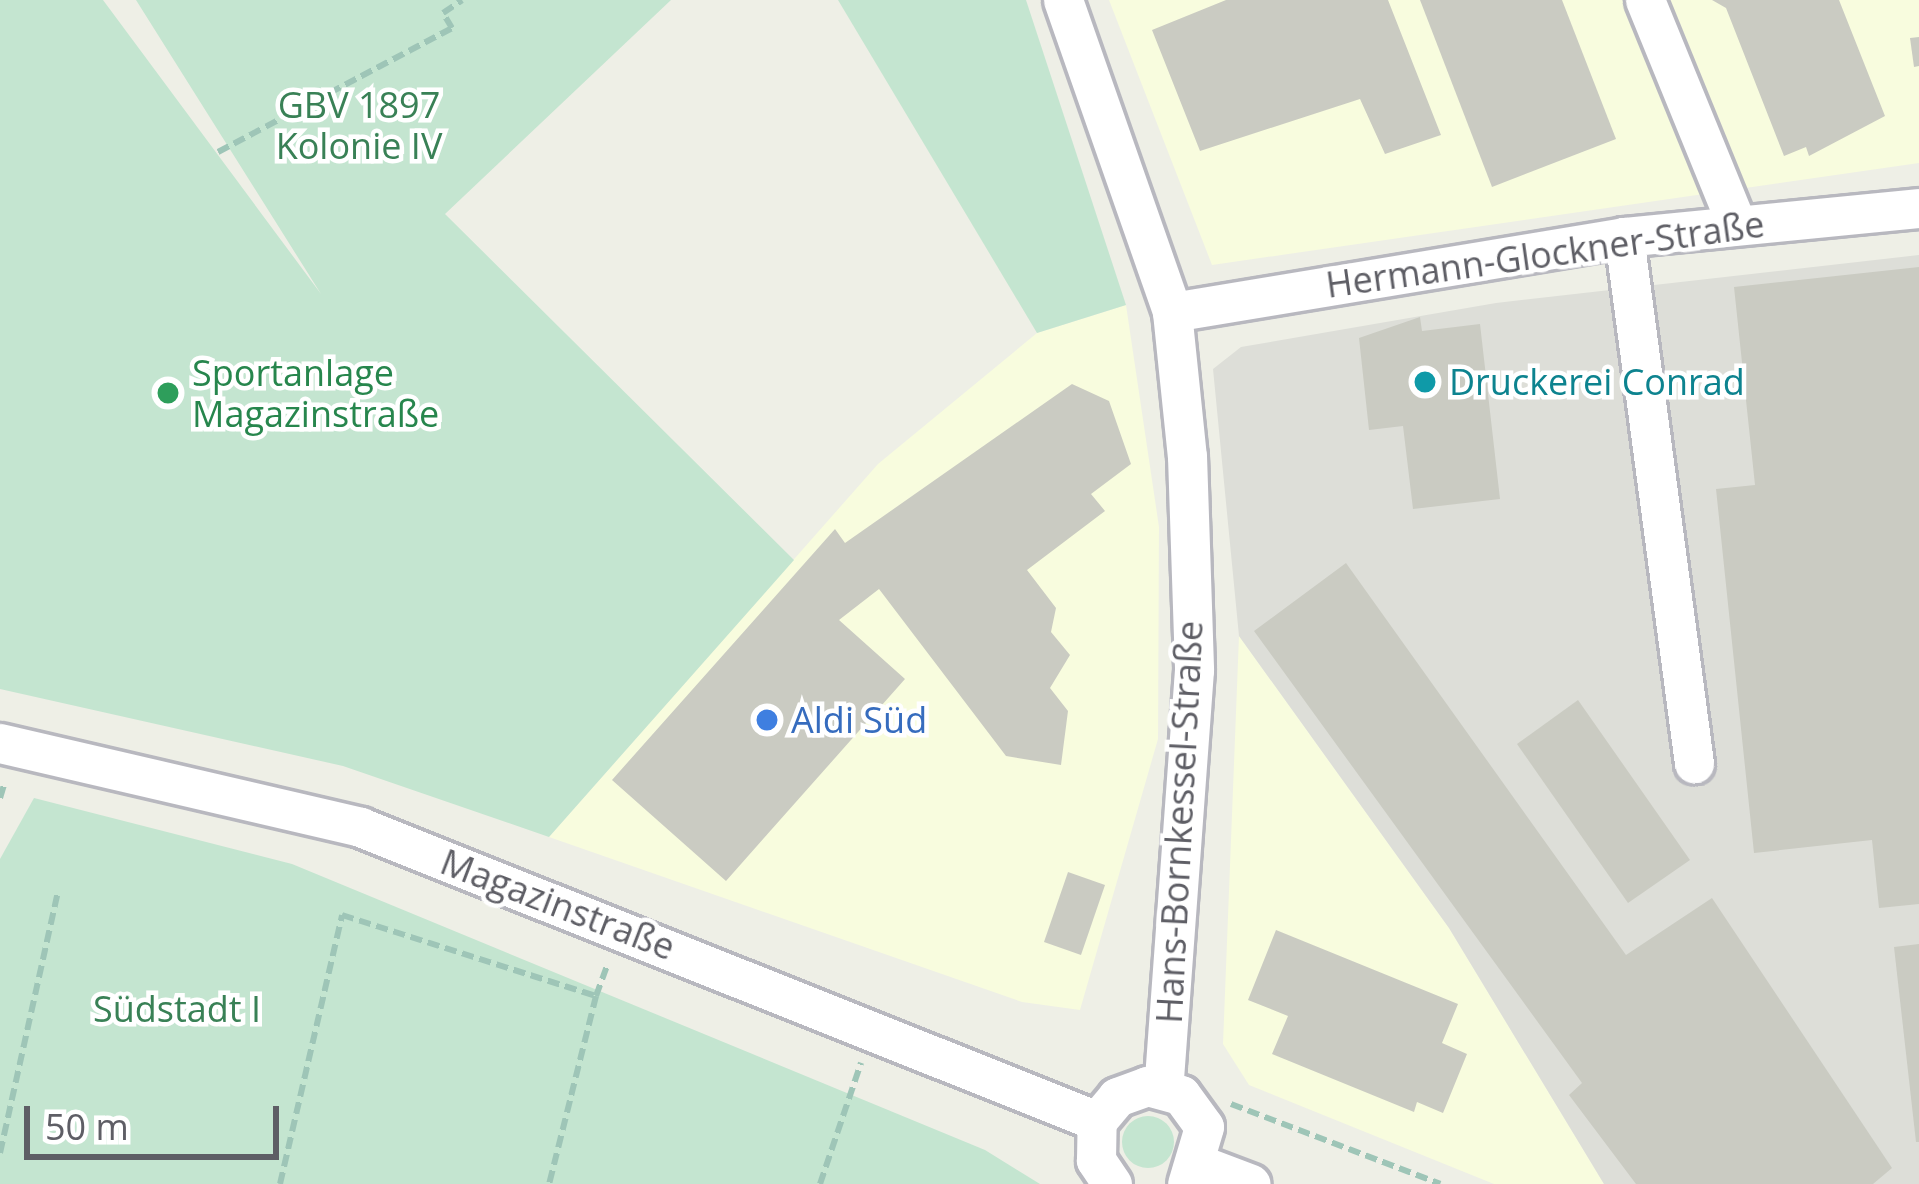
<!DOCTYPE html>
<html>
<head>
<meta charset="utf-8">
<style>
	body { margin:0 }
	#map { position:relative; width:1919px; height:1184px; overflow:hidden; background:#eeefe6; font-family:"Open Sans",sans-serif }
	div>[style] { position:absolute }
	.commercial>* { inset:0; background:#f8fcde }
	.industrial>* { inset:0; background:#ddded8 }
	.green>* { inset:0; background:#c4e5d0 }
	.round { border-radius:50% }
	.building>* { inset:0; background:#cacbc2 }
	.path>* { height:6px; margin-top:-3px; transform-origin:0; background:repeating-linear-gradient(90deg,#9ec5b7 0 12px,transparent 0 18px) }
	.roads { filter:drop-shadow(3px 0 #b8b8bf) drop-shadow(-3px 0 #b8b8bf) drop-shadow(0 3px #b8b8bf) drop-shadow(0 -3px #b8b8bf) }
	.minor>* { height:39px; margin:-19.5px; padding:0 19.5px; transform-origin:19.5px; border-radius:19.5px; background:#fff }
	.dots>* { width:33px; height:33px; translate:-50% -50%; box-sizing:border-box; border:6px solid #fff; border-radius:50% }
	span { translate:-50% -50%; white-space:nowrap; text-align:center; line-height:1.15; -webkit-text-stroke:9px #fff; paint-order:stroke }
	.park-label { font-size:36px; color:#398156 }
	.street-label { font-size:36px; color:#5e5e65 }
	.leisure-label { font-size:36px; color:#27864d }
	.left { translate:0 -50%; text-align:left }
	.culture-label { font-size:36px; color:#0d838f }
	.shop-label { font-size:36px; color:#366cbe }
	.scale { position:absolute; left:24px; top:1106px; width:255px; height:54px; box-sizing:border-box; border:6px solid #5e5e65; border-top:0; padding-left:15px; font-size:36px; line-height:42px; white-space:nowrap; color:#5e5e65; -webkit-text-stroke:9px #fff; paint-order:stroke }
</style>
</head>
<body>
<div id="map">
	<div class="commercial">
		<div style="clip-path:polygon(1109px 0,1919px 0,1919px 163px,1212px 265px)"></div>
		<div style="clip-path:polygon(1126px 305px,1159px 527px,1158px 739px,1080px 1010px,1022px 1002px,549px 837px,878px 464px,1037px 333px)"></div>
		<div style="clip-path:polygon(1239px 636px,1449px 928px,1604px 1184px,1494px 1184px,1249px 1085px,1223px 1044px)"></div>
	</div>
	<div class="industrial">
		<div style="clip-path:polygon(1919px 255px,1919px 1184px,1604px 1184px,1449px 928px,1239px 636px,1213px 369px,1241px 347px,1496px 303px)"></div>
	</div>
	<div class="green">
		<div style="clip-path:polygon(0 0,103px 0,321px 294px,136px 0,671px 0,445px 214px,794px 560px,549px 837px,343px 766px,0 689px)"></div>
		<div style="clip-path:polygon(838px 0,1026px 0,1126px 305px,1037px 333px)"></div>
		<div style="clip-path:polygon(34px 798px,292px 864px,985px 1150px,1040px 1184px,0 1184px,0 859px)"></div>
		<div class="round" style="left:1122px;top:1116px;width:52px;height:52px"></div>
	</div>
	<div class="building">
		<div style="clip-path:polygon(1226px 0,1388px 0,1441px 135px,1385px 154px,1360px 99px,1200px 151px,1152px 30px)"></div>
		<div style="clip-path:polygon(1420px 0,1562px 0,1616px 139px,1492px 187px)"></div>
		<div style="clip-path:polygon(1712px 0,1839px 0,1885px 116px,1809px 156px,1806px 147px,1784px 156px,1726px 8px)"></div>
		<div style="clip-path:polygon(1919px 37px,1919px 66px,1914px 67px,1910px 38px)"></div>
		<div style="clip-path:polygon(1919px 267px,1919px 904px,1879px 908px,1872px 840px,1754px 853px,1716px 489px,1755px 485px,1734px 287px)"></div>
		<div style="clip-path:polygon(1420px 317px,1422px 331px,1480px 324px,1500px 499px,1413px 509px,1403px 426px,1369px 430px,1359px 338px)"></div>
		<div style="clip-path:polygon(1072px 384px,1109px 401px,1131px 464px,1091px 494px,1105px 511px,1027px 570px,1056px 608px,1051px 632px,1070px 655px,1050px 688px,1068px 711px,1061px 765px,1006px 756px,879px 589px,839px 620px,905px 679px,726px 881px,612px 780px,835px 529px,845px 543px)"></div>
		<div style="clip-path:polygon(1346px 563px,1626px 955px,1712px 898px,1892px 1168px,1873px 1184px,1636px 1184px,1569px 1095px,1582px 1083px,1254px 631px)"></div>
		<div style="clip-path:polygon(1578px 700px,1690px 860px,1628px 903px,1517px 744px)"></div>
		<div style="clip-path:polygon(1068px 872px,1105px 885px,1081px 955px,1044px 942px)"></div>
		<div style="clip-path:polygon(1276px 930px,1458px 1004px,1442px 1043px,1467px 1054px,1443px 1113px,1417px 1102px,1414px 1112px,1272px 1054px,1288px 1016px,1248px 1000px)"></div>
		<div style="clip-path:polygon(1919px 944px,1919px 1142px,1916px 1142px,1894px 947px)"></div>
	</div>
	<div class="path">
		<div style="left:218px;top:152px;width:265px;rotate:-27.9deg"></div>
		<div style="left:452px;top:28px;width:17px;rotate:-121deg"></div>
		<div style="left:443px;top:13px;width:23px;rotate:-34deg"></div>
		<div style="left:0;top:798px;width:17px;rotate:-73deg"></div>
		<div style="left:596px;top:996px;width:32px;rotate:-70deg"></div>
		<div style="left:1231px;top:1104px;width:224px;rotate:20.9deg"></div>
		<div style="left:0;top:1153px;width:268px;rotate:-77.5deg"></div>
		<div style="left:280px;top:1184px;width:276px;rotate:-77deg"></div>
		<div style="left:342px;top:915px;width:267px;rotate:17.7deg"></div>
		<div style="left:596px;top:996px;width:194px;rotate:104deg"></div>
		<div style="left:820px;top:1184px;width:128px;rotate:-71.3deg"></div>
	</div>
	<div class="roads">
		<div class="minor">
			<div style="left:1063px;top:0;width:330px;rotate:70.7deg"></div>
			<div style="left:1172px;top:312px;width:145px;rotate:84.1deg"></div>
			<div style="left:1187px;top:456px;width:214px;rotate:88.1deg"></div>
			<div style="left:1194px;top:670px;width:419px;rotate:94.2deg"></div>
			<div style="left:1645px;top:0;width:241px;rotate:67.8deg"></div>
			<div style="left:1624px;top:237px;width:531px;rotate:82.42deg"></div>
			<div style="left:1172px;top:312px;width:458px;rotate:-9.4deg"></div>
			<div style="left:1624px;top:237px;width:296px;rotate:-5.6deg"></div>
			<div style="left:0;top:743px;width:370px;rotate:13.1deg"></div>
			<div style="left:360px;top:827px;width:793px;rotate:21.75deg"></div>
			<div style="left:1201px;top:1165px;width:53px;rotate:20.8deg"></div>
			<div style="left:1112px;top:1184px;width:29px;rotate:-124deg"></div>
			<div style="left:1096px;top:1160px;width:39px;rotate:-89deg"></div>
			<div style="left:1097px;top:1121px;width:31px;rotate:-50deg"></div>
			<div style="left:1117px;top:1097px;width:32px;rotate:-20deg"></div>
			<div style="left:1147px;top:1086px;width:35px;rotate:15deg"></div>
			<div style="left:1181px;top:1095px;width:39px;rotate:54deg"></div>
			<div style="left:1204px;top:1127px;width:59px;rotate:106.6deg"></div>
		</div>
	</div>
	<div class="dots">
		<div style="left:1425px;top:382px;background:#0f9aa8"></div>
		<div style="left:168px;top:393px;background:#2e9e5b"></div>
		<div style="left:767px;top:720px;background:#3f7fe0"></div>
	</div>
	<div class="park-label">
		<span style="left:359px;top:125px">GBV 1897<br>Kolonie IV</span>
		<span style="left:177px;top:1009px">Südstadt I</span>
	</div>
	<div class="street-label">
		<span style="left:1545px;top:254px;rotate:-8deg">Hermann-Glockner-Straße</span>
		<span style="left:1179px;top:822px;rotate:-87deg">Hans-Bornkessel-Straße</span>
		<span style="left:558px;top:904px;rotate:21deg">Magazinstraße</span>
	</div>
	<div class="leisure-label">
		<span class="left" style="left:192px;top:393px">Sportanlage<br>Magazinstraße</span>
	</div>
	<div class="culture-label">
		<span class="left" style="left:1449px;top:382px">Druckerei Conrad</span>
	</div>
	<div class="shop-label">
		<span class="left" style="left:791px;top:720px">Aldi Süd</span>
	</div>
	<div class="scale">50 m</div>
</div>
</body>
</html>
